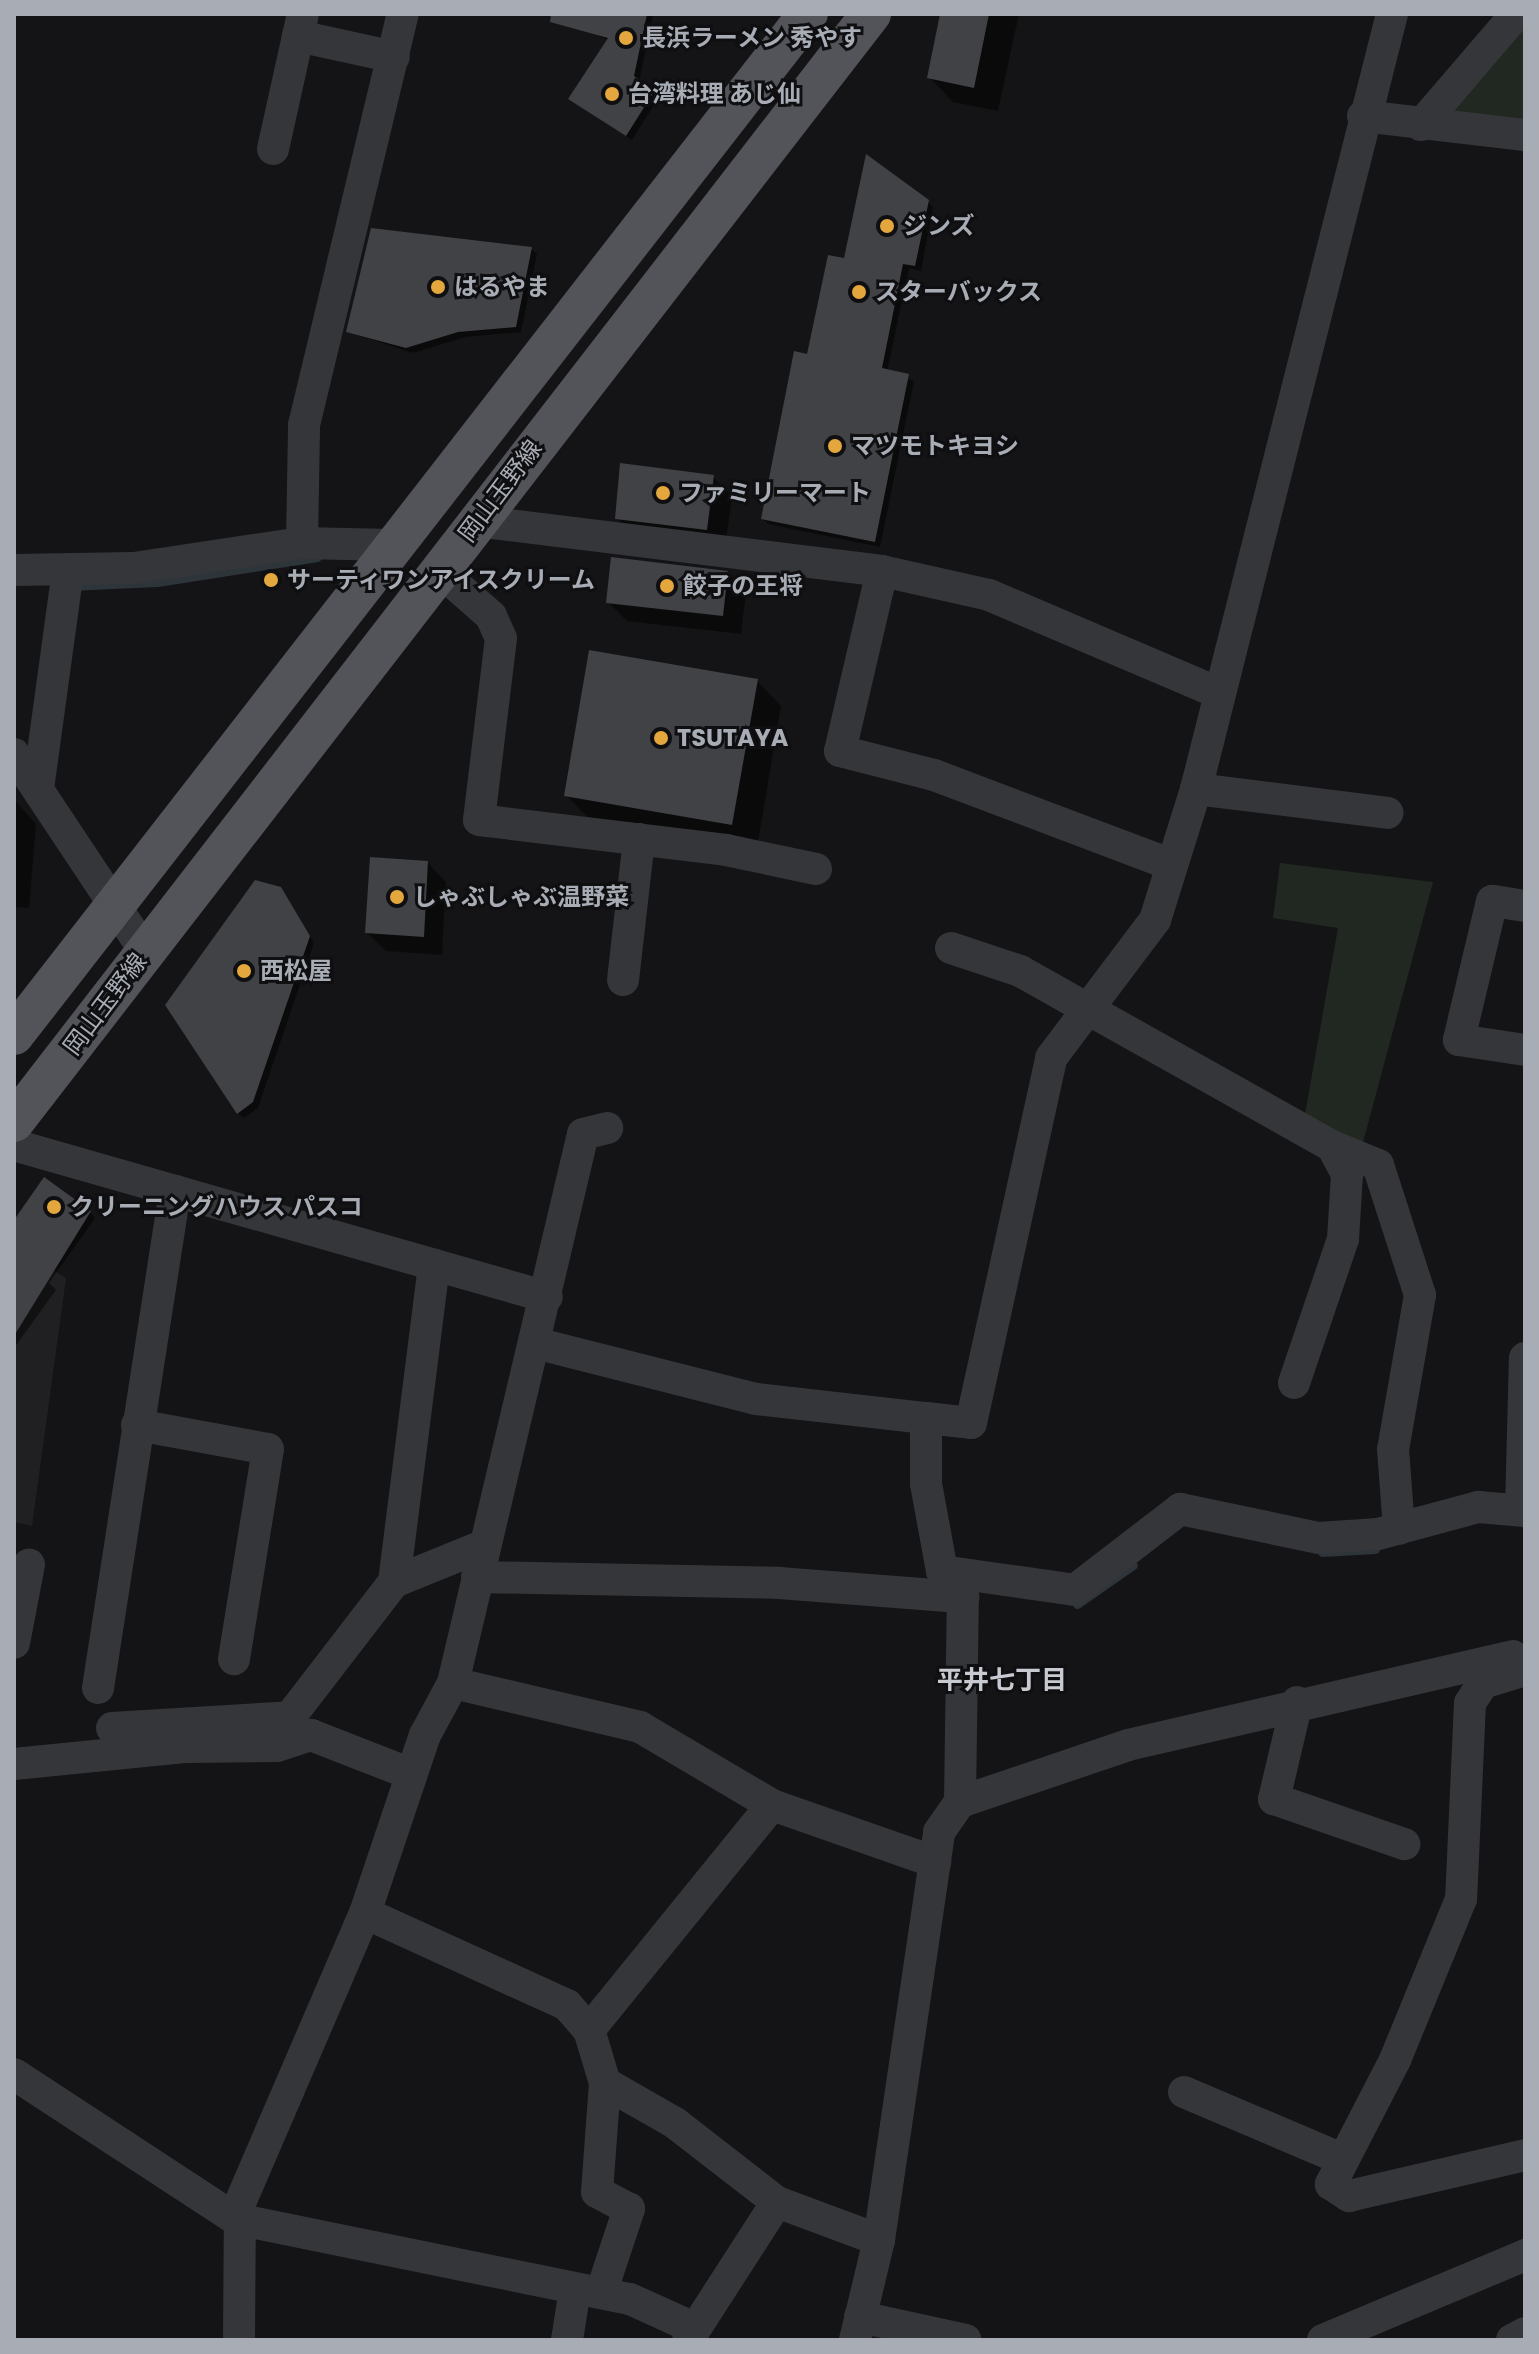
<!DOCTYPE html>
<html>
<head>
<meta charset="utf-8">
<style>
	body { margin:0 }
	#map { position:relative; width:1539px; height:2354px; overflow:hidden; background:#141416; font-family:Poppins,"Noto Sans JP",sans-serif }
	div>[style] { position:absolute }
	.built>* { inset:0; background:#202023 }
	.green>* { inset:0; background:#212821 }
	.shadow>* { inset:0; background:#0007 }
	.stream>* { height:9px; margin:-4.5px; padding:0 4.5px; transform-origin:4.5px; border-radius:4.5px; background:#2d353b }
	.building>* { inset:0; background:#414246 }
	.minor>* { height:32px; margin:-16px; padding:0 16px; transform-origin:16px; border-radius:16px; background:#35363a }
	.major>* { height:40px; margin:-20px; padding:0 20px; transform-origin:20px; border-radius:20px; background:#525459 }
	.dots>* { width:22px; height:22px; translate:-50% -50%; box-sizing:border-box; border:4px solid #0f0f11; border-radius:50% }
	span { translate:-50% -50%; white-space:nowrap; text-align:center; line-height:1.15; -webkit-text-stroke:6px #0f0f11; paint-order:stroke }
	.poi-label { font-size:24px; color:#a7acb5; font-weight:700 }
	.left { translate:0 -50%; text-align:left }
	.street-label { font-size:24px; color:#a7acb5 }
	.neighbourhood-label { font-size:26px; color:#c8cad1; font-weight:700 }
	.frame { position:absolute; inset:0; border:16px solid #a7acb5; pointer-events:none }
</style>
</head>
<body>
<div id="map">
	<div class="built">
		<div style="clip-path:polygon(14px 1245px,66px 1278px,32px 1526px,14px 1522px)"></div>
	</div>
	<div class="green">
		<div style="clip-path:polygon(1525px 20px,1525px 124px,1457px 118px,1453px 109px)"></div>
		<div style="clip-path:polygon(1280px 863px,1433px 882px,1362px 1146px,1305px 1114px,1338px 928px,1273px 918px)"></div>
	</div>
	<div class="shadow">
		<div style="clip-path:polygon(585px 14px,653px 14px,639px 82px,659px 97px,632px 140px,577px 104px,608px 40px,582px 29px)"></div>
		<div style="clip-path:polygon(942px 14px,1019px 14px,998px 111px,953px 102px,929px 77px)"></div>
		<div style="clip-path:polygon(927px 201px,933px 207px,921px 271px,909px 268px,887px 372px,914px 381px,880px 547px,768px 524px,763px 519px,809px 356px,846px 260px)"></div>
		<div style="clip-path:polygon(531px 249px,537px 254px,521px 332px,465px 337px,413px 353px,348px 332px)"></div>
		<div style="clip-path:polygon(713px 477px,732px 496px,725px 548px,636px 537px,617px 518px)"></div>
		<div style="clip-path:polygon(727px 573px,746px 592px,741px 634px,627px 621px,608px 602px)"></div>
		<div style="clip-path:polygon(757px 681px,781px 706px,757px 848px,590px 820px,566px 795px)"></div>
		<div style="clip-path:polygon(14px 799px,36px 824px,29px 908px,14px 907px)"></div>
		<div style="clip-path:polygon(428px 863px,446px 882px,442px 955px,386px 951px,367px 933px)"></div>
		<div style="clip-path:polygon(280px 889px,314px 943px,258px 1108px,244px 1118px,238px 1113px)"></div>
		<div style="clip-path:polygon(90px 1212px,95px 1218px,49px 1283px,56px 1290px,14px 1348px,14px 1223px)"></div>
	</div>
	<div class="stream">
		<div style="left:69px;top:586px;width:88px;rotate:-2.6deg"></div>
		<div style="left:157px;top:582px;width:162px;rotate:-8.9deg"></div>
		<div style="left:1322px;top:1552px;width:53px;rotate:-3.2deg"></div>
		<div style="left:1077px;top:1604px;width:68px;rotate:-34.9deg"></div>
	</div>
	<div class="building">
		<div style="clip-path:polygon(551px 14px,647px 14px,634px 76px,655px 90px,626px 136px,568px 99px,608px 38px,550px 22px)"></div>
		<div style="clip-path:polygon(940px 14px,989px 14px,974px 88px,927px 78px)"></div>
		<div style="clip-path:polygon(866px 154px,929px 200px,915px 266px,903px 264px,882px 368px,909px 374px,875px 542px,761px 519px,794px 351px,807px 354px,828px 255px,844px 258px)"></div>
		<div style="clip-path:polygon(371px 228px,532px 247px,516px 327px,458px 332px,406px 348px,346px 332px)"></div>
		<div style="clip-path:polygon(620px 463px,714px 475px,707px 530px,615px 519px)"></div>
		<div style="clip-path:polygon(611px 557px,728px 571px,723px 616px,606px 603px)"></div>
		<div style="clip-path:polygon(589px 650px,758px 679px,732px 825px,564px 796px)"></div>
		<div style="clip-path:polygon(370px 857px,428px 861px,424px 937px,365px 933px)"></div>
		<div style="clip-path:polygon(255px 880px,281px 887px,310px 936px,253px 1102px,237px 1114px,165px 1005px)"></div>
		<div style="clip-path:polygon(44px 1177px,91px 1211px,14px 1336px,14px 1220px)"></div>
	</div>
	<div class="minor">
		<div style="left:298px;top:36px;width:98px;rotate:12.3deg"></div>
		<div style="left:1363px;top:116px;width:163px;rotate:6.7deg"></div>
		<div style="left:1421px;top:125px;width:146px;rotate:-49.4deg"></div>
		<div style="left:273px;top:149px;width:138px;rotate:-77.5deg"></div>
		<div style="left:476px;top:521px;width:409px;rotate:7deg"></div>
		<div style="left:882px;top:571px;width:110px;rotate:12.6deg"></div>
		<div style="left:989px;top:595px;width:247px;rotate:23.1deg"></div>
		<div style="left:302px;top:543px;width:118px;rotate:-89deg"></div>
		<div style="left:304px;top:425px;width:423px;rotate:-76.5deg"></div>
		<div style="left:14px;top:570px;width:120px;rotate:-1deg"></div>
		<div style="left:134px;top:568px;width:170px;rotate:-8.5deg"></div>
		<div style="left:302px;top:543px;width:90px;rotate:1.3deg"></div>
		<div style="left:440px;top:571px;width:68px;rotate:41.4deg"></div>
		<div style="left:491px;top:616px;width:24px;rotate:66deg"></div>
		<div style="left:501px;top:638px;width:183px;rotate:96.9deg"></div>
		<div style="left:479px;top:820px;width:249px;rotate:6.9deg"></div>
		<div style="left:726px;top:850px;width:92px;rotate:11.9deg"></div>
		<div style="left:882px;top:571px;width:185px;rotate:103.1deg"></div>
		<div style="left:840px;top:751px;width:97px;rotate:14.3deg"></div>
		<div style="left:934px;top:775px;width:254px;rotate:20.7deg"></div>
		<div style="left:14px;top:754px;width:237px;rotate:56.4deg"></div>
		<div style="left:38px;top:789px;width:222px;rotate:-82.2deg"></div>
		<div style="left:1196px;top:789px;width:193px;rotate:7.1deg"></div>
		<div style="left:1525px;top:906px;width:33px;rotate:-171deg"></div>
		<div style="left:1492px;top:901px;width:143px;rotate:103.4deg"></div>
		<div style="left:1459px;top:1040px;width:67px;rotate:8.6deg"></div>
		<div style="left:951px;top:948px;width:73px;rotate:18.4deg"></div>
		<div style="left:1020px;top:971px;width:358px;rotate:29.3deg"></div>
		<div style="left:1332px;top:1146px;width:32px;rotate:62deg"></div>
		<div style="left:1347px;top:1174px;width:65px;rotate:93.5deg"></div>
		<div style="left:1343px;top:1239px;width:152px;rotate:108.8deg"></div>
		<div style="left:623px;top:980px;width:142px;rotate:-83.5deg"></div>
		<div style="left:14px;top:1145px;width:554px;rotate:15.92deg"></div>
		<div style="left:1332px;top:1146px;width:50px;rotate:22.4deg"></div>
		<div style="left:1378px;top:1165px;width:137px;rotate:72.1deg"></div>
		<div style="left:1420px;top:1295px;width:156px;rotate:99.9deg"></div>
		<div style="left:1393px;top:1449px;width:80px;rotate:85.7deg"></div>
		<div style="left:535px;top:1343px;width:228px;rotate:14.2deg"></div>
		<div style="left:756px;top:1399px;width:171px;rotate:6.4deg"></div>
		<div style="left:137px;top:1425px;width:133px;rotate:10.4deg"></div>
		<div style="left:268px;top:1449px;width:213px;rotate:99.2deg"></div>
		<div style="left:1521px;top:1508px;width:150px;rotate:-88.5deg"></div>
		<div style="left:942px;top:1571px;width:134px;rotate:8.1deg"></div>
		<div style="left:1075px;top:1590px;width:133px;rotate:-37.6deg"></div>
		<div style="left:1180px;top:1509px;width:142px;rotate:11.8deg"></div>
		<div style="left:1319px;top:1538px;width:59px;rotate:-3.9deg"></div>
		<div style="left:1378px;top:1534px;width:104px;rotate:-15.1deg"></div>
		<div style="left:1478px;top:1507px;width:47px;rotate:4.9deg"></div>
		<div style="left:477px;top:1577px;width:302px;rotate:1.1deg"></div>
		<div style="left:779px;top:1583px;width:185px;rotate:4.4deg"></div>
		<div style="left:394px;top:1582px;width:320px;rotate:-82.8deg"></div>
		<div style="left:14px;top:1643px;width:80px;rotate:-79.2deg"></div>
		<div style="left:1525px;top:1670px;width:44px;rotate:162.8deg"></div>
		<div style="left:1483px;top:1683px;width:24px;rotate:123deg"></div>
		<div style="left:1470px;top:1703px;width:196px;rotate:92.6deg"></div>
		<div style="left:1461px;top:1899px;width:174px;rotate:112.3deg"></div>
		<div style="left:1395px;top:2060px;width:140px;rotate:117.3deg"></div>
		<div style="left:1331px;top:2184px;width:22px;rotate:34deg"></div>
		<div style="left:1349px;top:2196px;width:181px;rotate:-13.1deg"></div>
		<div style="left:453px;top:1683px;width:192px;rotate:13.2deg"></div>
		<div style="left:640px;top:1727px;width:153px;rotate:30.6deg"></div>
		<div style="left:772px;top:1805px;width:173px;rotate:19.3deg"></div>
		<div style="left:98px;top:1688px;width:503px;rotate:-81.19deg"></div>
		<div style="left:1297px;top:1702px;width:100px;rotate:103.3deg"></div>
		<div style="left:1274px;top:1799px;width:138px;rotate:19.1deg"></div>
		<div style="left:112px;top:1728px;width:178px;rotate:-3.5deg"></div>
		<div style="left:290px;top:1717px;width:170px;rotate:-52.4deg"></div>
		<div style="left:394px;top:1582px;width:98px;rotate:-22.1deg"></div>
		<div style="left:14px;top:1764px;width:171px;rotate:-5.7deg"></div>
		<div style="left:184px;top:1747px;width:93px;rotate:-0.6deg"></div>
		<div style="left:277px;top:1746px;width:36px;rotate:-18deg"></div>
		<div style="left:311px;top:1735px;width:107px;rotate:21.3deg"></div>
		<div style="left:960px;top:1802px;width:177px;rotate:-18.7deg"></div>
		<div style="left:1128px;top:1745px;width:395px;rotate:-13deg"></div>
		<div style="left:365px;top:1913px;width:222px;rotate:24.5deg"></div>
		<div style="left:567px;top:2005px;width:33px;rotate:49deg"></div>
		<div style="left:589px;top:2030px;width:55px;rotate:73.2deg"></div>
		<div style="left:605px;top:2083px;width:81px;rotate:29.7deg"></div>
		<div style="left:675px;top:2123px;width:129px;rotate:37.8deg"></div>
		<div style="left:777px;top:2202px;width:109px;rotate:20.4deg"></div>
		<div style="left:589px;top:2030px;width:290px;rotate:-50.9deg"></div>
		<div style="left:14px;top:2074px;width:265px;rotate:33.2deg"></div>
		<div style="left:236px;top:2219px;width:402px;rotate:11.5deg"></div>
		<div style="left:630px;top:2299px;width:70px;rotate:24.4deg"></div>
		<div style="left:1184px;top:2092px;width:172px;rotate:23deg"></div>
		<div style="left:601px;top:2293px;width:89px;rotate:-71.6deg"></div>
		<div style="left:629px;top:2209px;width:36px;rotate:-152deg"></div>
		<div style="left:597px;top:2192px;width:109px;rotate:-85.8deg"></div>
		<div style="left:860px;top:2317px;width:108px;rotate:12.2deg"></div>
		<div style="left:239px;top:2340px;width:137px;rotate:-89.6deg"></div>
		<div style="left:240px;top:2203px;width:316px;rotate:-66.7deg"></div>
		<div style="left:365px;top:1913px;width:188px;rotate:-71.4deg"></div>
		<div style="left:425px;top:1735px;width:59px;rotate:-61.7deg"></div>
		<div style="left:453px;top:1683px;width:564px;rotate:-76.68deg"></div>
		<div style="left:583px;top:1134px;width:25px;rotate:-14deg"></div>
		<div style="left:567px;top:2340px;width:52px;rotate:-81.1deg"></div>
		<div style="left:688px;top:2340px;width:164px;rotate:-57.2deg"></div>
		<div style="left:855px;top:2340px;width:103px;rotate:-76.5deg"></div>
		<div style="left:879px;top:2240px;width:412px;rotate:-81.6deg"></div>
		<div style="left:939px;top:1832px;width:37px;rotate:-55deg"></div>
		<div style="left:960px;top:1802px;width:205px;rotate:-89.2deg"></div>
		<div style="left:963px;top:1597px;width:33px;rotate:-129deg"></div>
		<div style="left:942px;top:1571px;width:88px;rotate:-100.4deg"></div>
		<div style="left:926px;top:1484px;width:66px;rotate:-90deg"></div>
		<div style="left:926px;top:1418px;width:45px;rotate:6.3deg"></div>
		<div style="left:971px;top:1423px;width:374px;rotate:-77.6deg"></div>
		<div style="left:1051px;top:1058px;width:173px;rotate:-53deg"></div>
		<div style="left:1155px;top:920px;width:137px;rotate:-72.6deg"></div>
		<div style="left:1196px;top:789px;width:799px;rotate:-75.81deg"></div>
		<div style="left:1323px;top:2340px;width:219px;rotate:-22.8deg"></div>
		<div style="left:1512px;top:2340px;width:15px;rotate:-28deg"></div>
	</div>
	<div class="major">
		<div style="left:14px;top:1035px;width:1293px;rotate:-52.13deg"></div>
		<div style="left:14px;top:1122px;width:1401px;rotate:-52.28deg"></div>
	</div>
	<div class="dots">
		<div style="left:626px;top:38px;background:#e4a73e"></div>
		<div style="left:612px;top:94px;background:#e4a73e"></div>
		<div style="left:887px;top:226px;background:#e4a73e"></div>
		<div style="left:438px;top:287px;background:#e4a73e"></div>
		<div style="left:859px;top:292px;background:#e4a73e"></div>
		<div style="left:835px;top:446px;background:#e4a73e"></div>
		<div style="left:663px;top:493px;background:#e4a73e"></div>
		<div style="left:271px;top:580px;background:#e4a73e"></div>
		<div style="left:667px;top:586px;background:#e4a73e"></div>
		<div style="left:661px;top:738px;background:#e4a73e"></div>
		<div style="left:397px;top:897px;background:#e4a73e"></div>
		<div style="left:244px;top:971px;background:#e4a73e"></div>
		<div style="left:54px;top:1207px;background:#e4a73e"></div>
	</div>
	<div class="poi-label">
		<span class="left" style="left:642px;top:38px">長浜ラーメン 秀やす</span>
		<span class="left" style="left:628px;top:94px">台湾料理 あじ仙</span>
		<span class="left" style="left:903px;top:226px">ジンズ</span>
		<span class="left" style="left:454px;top:287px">はるやま</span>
		<span class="left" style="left:875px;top:292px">スターバックス</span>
		<span class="left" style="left:851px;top:446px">マツモトキヨシ</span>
		<span class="left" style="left:679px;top:493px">ファミリーマート</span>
		<span class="left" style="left:287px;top:580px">サーティワンアイスクリーム</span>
		<span class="left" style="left:683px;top:586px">餃子の王将</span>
		<span class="left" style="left:677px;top:738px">TSUTAYA</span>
		<span class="left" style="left:413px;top:897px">しゃぶしゃぶ温野菜</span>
		<span class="left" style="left:260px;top:971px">西松屋</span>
		<span class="left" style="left:70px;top:1207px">クリーニングハウス パスコ</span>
	</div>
	<div class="street-label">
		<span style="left:500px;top:491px;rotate:-53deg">岡山玉野線</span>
		<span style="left:105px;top:1004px;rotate:-53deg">岡山玉野線</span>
	</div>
	<div class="neighbourhood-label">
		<span style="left:1002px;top:1681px">平井七丁目</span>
	</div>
	<div class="frame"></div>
</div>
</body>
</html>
